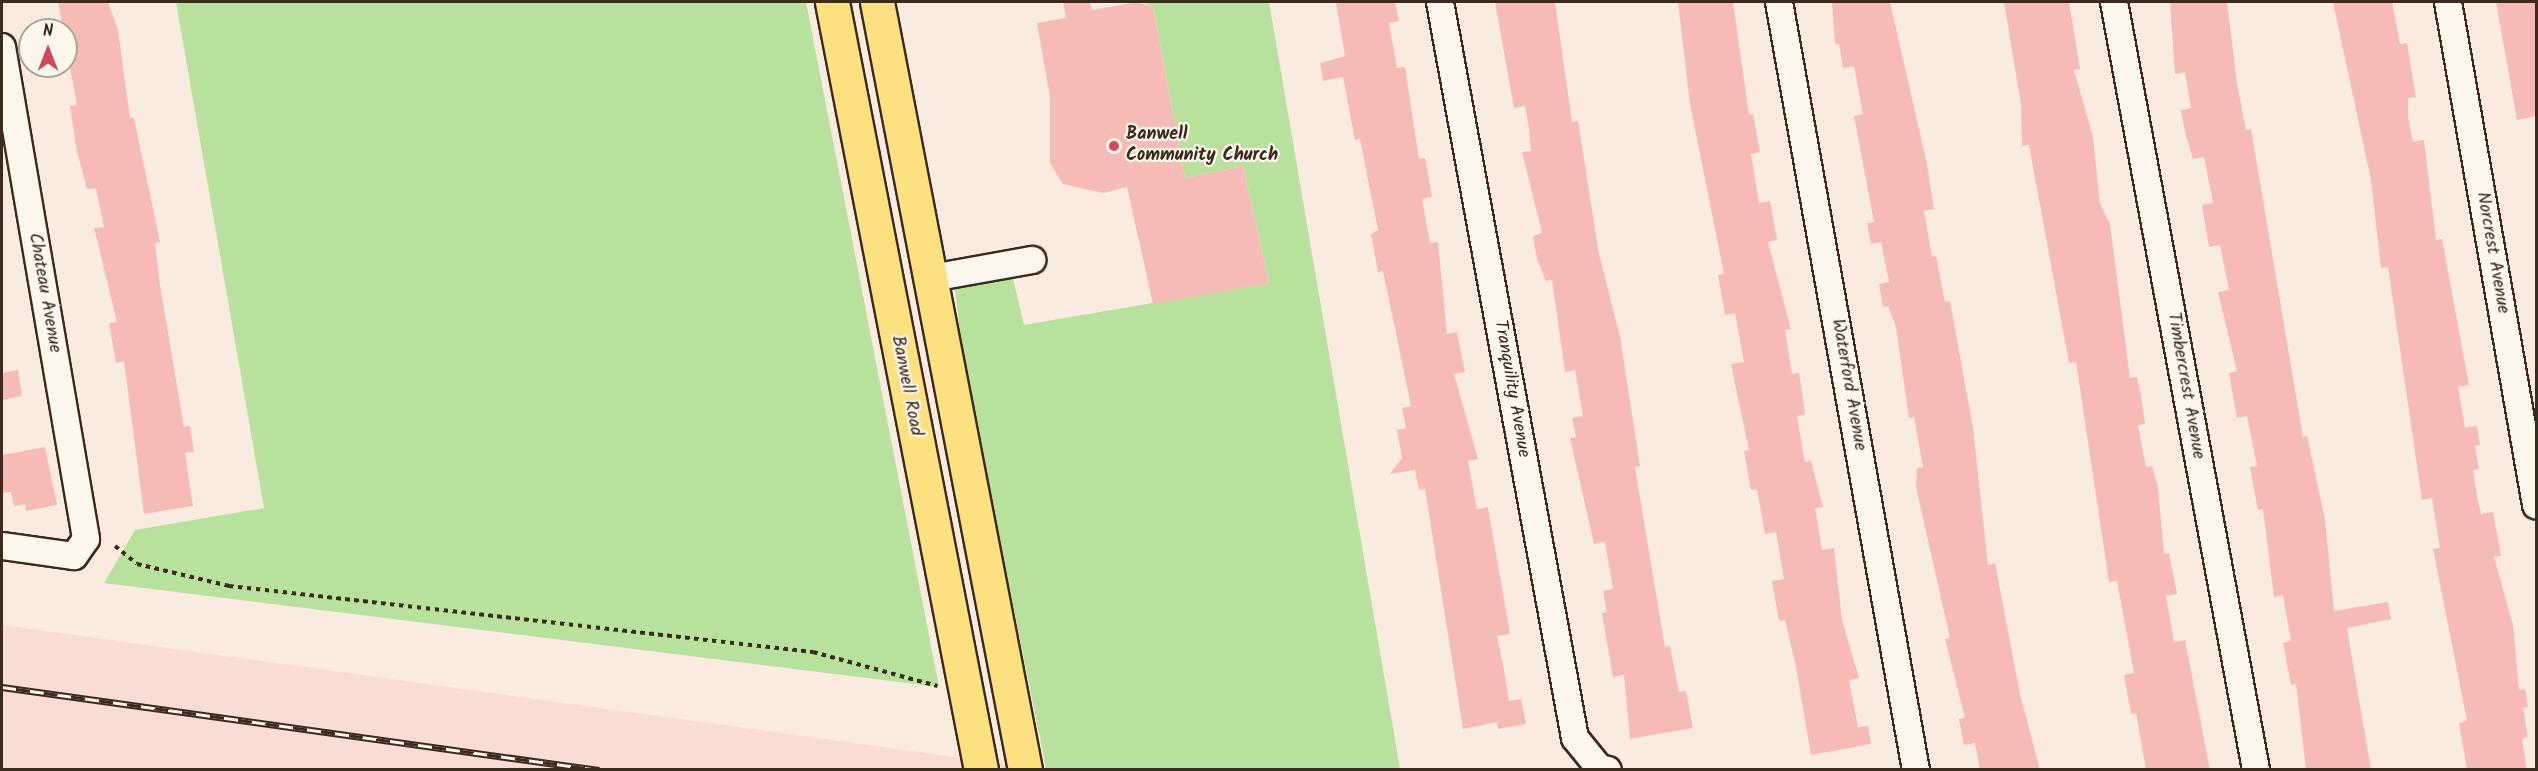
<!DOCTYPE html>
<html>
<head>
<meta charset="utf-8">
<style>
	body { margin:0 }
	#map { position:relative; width:2538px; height:771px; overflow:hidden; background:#faebe1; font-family:Kalam,sans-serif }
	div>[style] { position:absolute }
	.built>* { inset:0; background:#f9ddd4 }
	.green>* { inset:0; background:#b8e19d }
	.building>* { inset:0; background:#f7bbb7 }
	.path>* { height:4px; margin-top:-2px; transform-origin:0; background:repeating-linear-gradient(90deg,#3b2a1e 0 4.5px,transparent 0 9px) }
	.roads { filter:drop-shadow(2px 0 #3b2a1e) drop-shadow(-2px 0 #3b2a1e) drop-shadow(0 2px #3b2a1e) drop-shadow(0 -2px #3b2a1e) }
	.minor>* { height:26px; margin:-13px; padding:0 13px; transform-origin:13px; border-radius:13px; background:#fbf7ec }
	.major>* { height:33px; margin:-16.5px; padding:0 16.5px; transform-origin:16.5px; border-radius:16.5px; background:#fde080 }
	.rail>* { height:7px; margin-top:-3.5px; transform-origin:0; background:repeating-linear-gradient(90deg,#fbf7ec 0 14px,#3b2a1e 0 28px); box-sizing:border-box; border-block:2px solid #3b2a1e }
	.dots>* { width:16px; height:16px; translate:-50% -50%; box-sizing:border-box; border:3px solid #fbf7ec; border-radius:50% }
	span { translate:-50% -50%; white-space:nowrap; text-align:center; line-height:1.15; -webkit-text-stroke:4.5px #fbf7ec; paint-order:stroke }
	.poi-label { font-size:18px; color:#3b2a1e; font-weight:700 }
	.left { translate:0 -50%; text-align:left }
	.street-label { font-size:18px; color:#3b2a1e }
	.frame { position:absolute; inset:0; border:3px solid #3b2a1e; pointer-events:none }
	.north { position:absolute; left:18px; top:18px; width:60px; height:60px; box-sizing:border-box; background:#fbf7ec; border:2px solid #aea59a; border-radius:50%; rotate:0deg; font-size:16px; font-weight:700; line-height:24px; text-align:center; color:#3b2a1e }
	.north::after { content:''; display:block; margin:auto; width:21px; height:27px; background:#d1495b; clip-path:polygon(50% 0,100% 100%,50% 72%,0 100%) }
</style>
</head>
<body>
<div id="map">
	<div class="built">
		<div style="clip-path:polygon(2px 625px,1041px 769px,2px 769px)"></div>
	</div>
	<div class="green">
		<div style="clip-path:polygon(176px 2px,806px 2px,939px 687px,104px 583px,135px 530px,264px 508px)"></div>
		<div style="clip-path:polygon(1142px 2px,1269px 2px,1400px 769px,1046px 768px,963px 357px,955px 289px,1012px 274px,1024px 325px,1269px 283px,1243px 166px,1185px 178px,1153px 7px)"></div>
	</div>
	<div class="building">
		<div style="clip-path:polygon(58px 2px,108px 2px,118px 30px,130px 118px,134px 118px,160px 242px,155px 243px,160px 285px,184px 427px,190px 426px,194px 452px,185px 453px,193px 506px,144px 514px,124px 361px,116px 363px,109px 323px,117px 322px,94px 228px,104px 227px,96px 188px,87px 189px,76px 147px,70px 106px,77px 105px)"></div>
		<div style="clip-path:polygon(1063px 2px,1090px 2px,1092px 10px,1137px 2px,1153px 7px,1185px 178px,1243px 166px,1269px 283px,1153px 304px,1127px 187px,1103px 193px,1063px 184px,1050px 163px,1050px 97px,1037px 23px,1066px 18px)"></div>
		<div style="clip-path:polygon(1336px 2px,1395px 2px,1399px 21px,1389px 23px,1397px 68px,1405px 67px,1419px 159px,1425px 158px,1432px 197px,1422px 199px,1430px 243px,1438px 242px,1447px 334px,1457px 332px,1465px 372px,1454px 374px,1478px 459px,1468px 461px,1477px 509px,1488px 507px,1510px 634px,1497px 636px,1503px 664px,1509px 701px,1521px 699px,1526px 724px,1498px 729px,1497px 722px,1463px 729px,1425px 489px,1419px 490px,1415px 470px,1390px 474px,1402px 458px,1397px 430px,1406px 428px,1402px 408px,1411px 406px,1383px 271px,1378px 272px,1371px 234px,1378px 230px,1360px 139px,1355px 140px,1343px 77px,1323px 81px,1320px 63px,1345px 56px)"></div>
		<div style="clip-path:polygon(1495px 2px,1555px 2px,1572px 122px,1578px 121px,1599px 254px,1620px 336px,1640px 466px,1635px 467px,1665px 647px,1670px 646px,1679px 692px,1686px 691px,1693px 728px,1630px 739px,1624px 675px,1613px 677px,1602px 613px,1607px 612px,1603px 591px,1613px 589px,1605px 542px,1594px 544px,1570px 438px,1576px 437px,1572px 418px,1583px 416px,1575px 370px,1565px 372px,1552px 280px,1546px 281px,1537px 259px,1533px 236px,1542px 233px,1522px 152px,1531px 151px,1529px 128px,1525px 106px,1514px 108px)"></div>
		<div style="clip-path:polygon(1678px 2px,1733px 2px,1749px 115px,1753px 114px,1760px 152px,1751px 154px,1759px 203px,1770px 201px,1777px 240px,1768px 242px,1791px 329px,1785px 330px,1792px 374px,1799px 373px,1802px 391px,1805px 415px,1797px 416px,1805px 462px,1811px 461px,1823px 507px,1815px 508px,1822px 550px,1834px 548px,1842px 620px,1859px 678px,1849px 680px,1858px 727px,1868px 726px,1871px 744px,1811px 755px,1796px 667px,1785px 620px,1779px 621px,1772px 581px,1784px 579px,1776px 532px,1765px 534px,1757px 489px,1751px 490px,1744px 451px,1749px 450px,1731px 364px,1744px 362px,1735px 313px,1725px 315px,1718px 275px,1724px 274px,1690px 104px)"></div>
		<div style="clip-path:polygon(1832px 2px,1890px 2px,1927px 164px,1934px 209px,1924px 211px,1932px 257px,1936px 256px,1945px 302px,1950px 301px,1973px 428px,1988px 565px,1995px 563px,2020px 694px,2040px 770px,1980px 770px,1975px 743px,1964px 745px,1959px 719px,1965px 718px,1945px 639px,1950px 638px,1916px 487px,1917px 468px,1923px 467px,1914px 417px,1909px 418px,1896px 327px,1888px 306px,1883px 307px,1879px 284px,1889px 282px,1881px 242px,1871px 244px,1867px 223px,1874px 222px,1854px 116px,1863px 114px,1854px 66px,1843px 68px,1839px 44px,1835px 44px)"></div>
		<div style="clip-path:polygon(2004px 2px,2069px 2px,2080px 69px,2074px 70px,2093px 137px,2100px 204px,2110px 224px,2130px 378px,2137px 377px,2141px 395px,2145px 424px,2138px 425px,2146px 467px,2152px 466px,2158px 487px,2164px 554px,2169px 553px,2177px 594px,2166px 596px,2174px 642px,2185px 640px,2210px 770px,2146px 770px,2136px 713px,2131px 714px,2124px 675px,2134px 673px,2117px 581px,2109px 582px,2076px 362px,2069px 363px,2029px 145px,2022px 146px,2021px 104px)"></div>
		<div style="clip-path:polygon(2170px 2px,2227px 2px,2237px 83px,2246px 130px,2251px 129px,2303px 437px,2307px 436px,2325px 519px,2334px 611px,2388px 602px,2391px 619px,2347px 628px,2371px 770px,2306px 770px,2296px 684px,2291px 685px,2283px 643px,2291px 641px,2283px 595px,2274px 597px,2263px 509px,2258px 510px,2250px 467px,2257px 466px,2247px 416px,2237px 418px,2229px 373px,2237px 371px,2218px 292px,2229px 290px,2220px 245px,2209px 247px,2202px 205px,2213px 203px,2204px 157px,2193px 159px,2185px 132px,2181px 110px,2191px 108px,2185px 72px,2175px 74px)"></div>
		<div style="clip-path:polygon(2333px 2px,2392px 2px,2400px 44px,2407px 43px,2416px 97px,2408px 98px,2408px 117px,2413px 142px,2424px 140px,2436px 240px,2442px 239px,2469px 385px,2458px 387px,2465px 428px,2477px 426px,2480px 445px,2475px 446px,2479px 469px,2473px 470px,2477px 495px,2481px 514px,2493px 512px,2501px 556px,2494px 557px,2513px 625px,2519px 690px,2525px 689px,2528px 707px,2523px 708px,2528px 737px,2522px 739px,2527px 770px,2467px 770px,2459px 723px,2467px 721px,2433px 549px,2440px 548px,2432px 498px,2422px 500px,2388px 267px,2381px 268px,2371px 180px)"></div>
		<div style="clip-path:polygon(2496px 2px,2536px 2px,2536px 116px,2517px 120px)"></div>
		<div style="clip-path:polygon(18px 370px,22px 396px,2px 400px,2px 373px)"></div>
		<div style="clip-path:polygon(45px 447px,57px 505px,26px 511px,25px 504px,14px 506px,11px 492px,2px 493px,2px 455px)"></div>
	</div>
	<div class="path">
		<div style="left:115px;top:546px;width:28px;rotate:39deg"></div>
		<div style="left:137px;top:564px;width:95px;rotate:13.4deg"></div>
		<div style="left:229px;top:586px;width:588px;rotate:6.45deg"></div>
		<div style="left:813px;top:652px;width:129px;rotate:15.3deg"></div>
	</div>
	<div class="roads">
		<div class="minor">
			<div style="left:1440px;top:2px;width:748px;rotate:79.61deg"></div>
			<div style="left:1575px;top:738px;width:38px;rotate:51deg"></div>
			<div style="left:1599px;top:768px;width:9px;rotate:13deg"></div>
			<div style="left:1779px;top:2px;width:780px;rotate:79.89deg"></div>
			<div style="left:2114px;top:2px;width:781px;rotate:79.52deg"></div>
			<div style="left:2448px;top:2px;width:511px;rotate:80.08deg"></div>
			<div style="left:2px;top:47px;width:499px;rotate:80.3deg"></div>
			<div style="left:86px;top:539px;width:21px;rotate:125deg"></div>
			<div style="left:74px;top:556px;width:73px;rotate:-172.1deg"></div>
			<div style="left:932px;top:278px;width:102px;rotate:-10.2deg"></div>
		</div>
		<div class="major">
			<div style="left:832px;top:2px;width:782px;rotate:79.02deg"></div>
			<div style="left:877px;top:2px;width:782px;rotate:79.09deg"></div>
		</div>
	</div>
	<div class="rail">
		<div style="left:2px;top:687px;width:603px;rotate:7.92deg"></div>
	</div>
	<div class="dots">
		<div style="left:1114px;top:146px;background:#d1495b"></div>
	</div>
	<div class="poi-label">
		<span class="left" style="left:1126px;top:146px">Banwell<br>Community Church</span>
	</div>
	<div class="street-label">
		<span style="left:2492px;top:253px;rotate:80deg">Norcrest Avenue</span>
		<span style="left:44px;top:293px;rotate:80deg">Chateau Avenue</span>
		<span style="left:1848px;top:385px;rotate:80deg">Waterford Avenue</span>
		<span style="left:906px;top:386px;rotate:79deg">Banwell Road</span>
		<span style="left:2185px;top:386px;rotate:80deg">Timbercrest Avenue</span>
		<span style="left:1511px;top:389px;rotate:80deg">Tranquility Avenue</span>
	</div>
	<div class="frame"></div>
	<div class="north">N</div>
</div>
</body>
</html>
